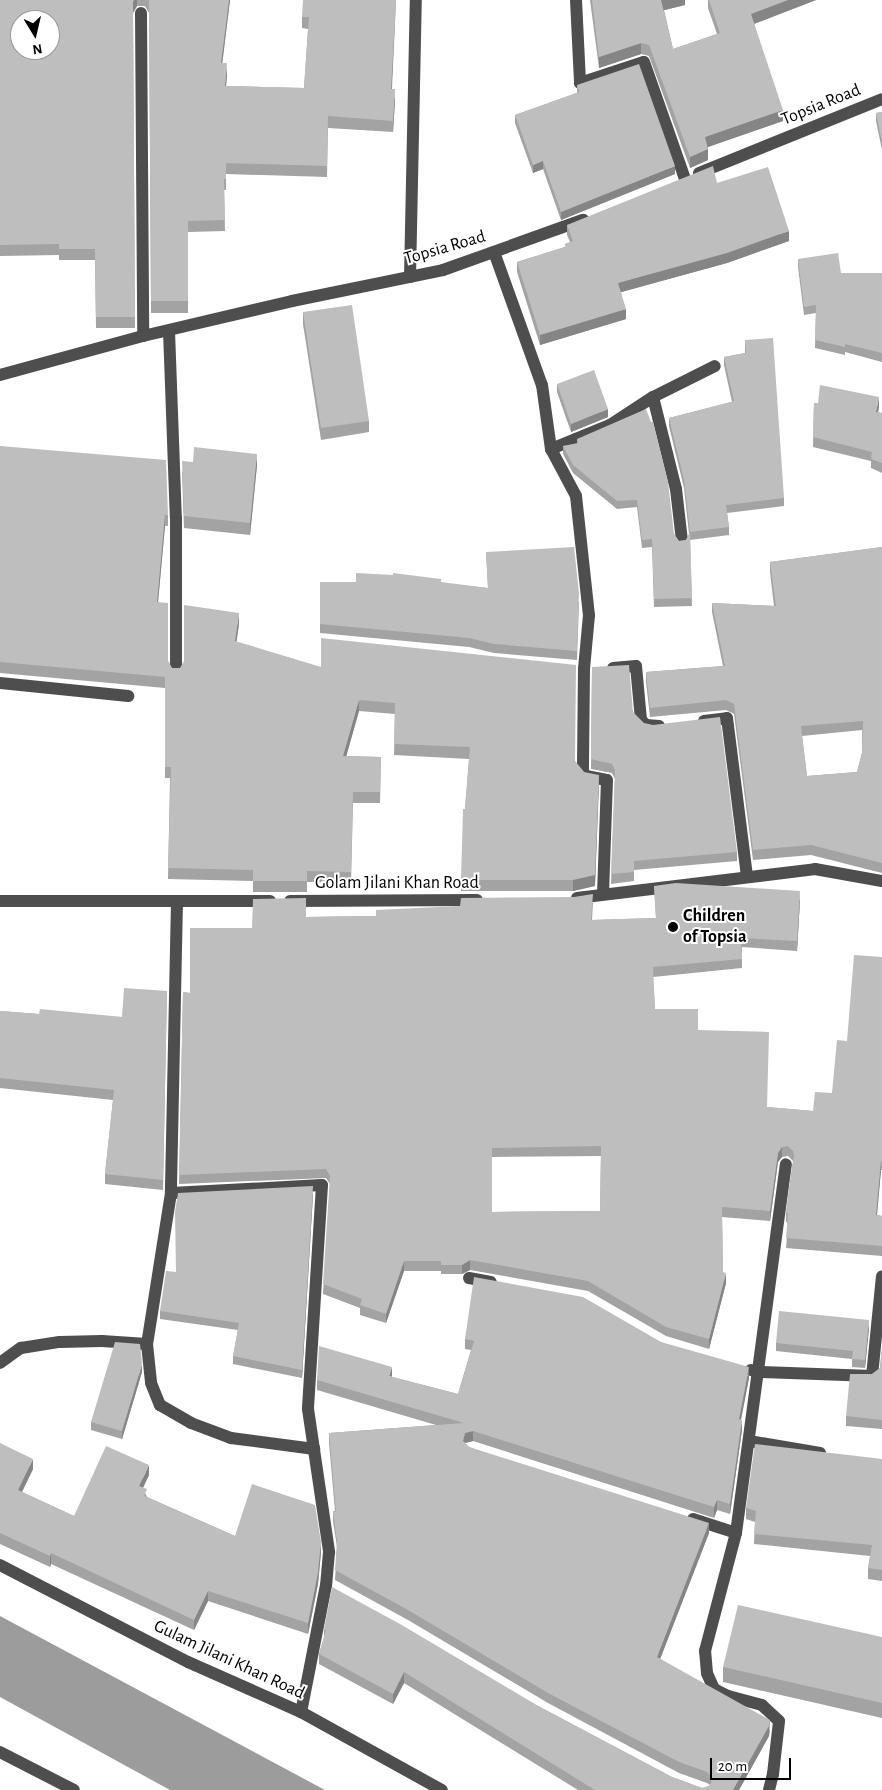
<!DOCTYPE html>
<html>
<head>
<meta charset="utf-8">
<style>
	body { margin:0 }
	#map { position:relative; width:882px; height:1790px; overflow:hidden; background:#fff; font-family:"Alegreya Sans",sans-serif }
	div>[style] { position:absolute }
	.water>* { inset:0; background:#9c9c9c }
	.minor>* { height:12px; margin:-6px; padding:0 6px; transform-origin:6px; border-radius:6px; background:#4e4e4e }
	.wall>* { inset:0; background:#a3a3a3 }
	.shaded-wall>* { inset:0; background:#858585 }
	.building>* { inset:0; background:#bebebe }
	.dots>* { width:14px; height:14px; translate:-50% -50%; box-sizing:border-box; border:2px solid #fff; border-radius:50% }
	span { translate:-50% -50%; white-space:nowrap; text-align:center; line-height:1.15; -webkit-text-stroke:4px #fff; paint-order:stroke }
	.street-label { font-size:18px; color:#000 }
	.poi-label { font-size:18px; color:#000; font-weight:700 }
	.left { translate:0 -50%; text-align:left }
	.north { position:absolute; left:10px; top:10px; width:50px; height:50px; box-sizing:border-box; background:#fff; border:1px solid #999; border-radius:50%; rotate:171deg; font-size:14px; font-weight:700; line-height:20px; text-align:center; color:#000 }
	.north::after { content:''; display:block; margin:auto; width:18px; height:22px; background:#000; clip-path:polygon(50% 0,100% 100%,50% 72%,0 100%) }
	.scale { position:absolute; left:710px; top:1758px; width:81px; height:22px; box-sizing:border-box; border:2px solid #000; border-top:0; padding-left:6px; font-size:15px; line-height:18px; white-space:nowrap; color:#000; -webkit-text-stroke:4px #fff; paint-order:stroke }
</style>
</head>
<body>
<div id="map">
	<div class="water">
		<div style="clip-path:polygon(0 1616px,325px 1790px,170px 1790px,0 1697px)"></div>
	</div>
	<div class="minor">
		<div style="left:576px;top:0;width:83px;rotate:87.2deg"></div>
		<div style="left:580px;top:83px;width:67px;rotate:-18.2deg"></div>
		<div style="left:644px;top:62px;width:124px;rotate:70.7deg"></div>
		<div style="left:141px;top:13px;width:323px;rotate:89.6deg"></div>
		<div style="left:699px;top:173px;width:197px;rotate:-22deg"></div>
		<div style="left:494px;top:252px;width:141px;rotate:70.2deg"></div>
		<div style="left:542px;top:385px;width:65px;rotate:82deg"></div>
		<div style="left:551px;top:449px;width:53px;rotate:62deg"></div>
		<div style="left:576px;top:496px;width:120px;rotate:83.8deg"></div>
		<div style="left:589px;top:615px;width:54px;rotate:95.3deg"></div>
		<div style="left:584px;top:669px;width:103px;rotate:90.6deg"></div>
		<div style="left:583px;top:772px;width:5px;rotate:53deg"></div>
		<div style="left:586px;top:776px;width:21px;rotate:11deg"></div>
		<div style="left:607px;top:780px;width:113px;rotate:92deg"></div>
		<div style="left:410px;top:277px;width:277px;rotate:-88.8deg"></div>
		<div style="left:169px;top:331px;width:187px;rotate:87.9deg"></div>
		<div style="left:176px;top:518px;width:154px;rotate:90deg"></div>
		<div style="left:0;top:375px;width:148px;rotate:-15.3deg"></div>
		<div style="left:143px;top:336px;width:153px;rotate:-13.2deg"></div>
		<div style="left:292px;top:301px;width:154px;rotate:-11.6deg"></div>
		<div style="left:443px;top:270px;width:149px;rotate:-19.7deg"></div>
		<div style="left:653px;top:397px;width:95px;rotate:76deg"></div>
		<div style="left:676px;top:489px;width:52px;rotate:83.4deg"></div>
		<div style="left:551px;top:449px;width:64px;rotate:-22.1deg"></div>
		<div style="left:610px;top:425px;width:51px;rotate:-33.1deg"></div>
		<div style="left:653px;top:397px;width:69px;rotate:-26.6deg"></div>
		<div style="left:613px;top:668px;width:23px;rotate:-5deg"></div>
		<div style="left:636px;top:666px;width:54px;rotate:84.7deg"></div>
		<div style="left:641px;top:720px;width:7px;rotate:45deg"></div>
		<div style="left:646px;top:725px;width:13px;rotate:4deg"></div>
		<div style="left:0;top:683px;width:129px;rotate:5.8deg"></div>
		<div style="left:704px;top:721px;width:23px;rotate:-7deg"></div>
		<div style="left:727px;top:718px;width:159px;rotate:82.8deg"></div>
		<div style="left:577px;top:898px;width:240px;rotate:-6.9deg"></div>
		<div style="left:815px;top:869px;width:68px;rotate:10.2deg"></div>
		<div style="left:0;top:901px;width:270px"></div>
		<div style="left:177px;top:901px;width:292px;rotate:91.2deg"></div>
		<div style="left:171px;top:1193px;width:151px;rotate:-3deg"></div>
		<div style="left:322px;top:1185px;width:224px;rotate:93.6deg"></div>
		<div style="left:308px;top:1409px;width:145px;rotate:81.6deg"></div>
		<div style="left:329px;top:1552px;width:33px;rotate:95deg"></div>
		<div style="left:326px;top:1585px;width:129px;rotate:101.1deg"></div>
		<div style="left:290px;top:901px;width:187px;rotate:-0.3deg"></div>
		<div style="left:171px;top:1193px;width:153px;rotate:99deg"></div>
		<div style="left:147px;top:1344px;width:39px;rotate:84deg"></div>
		<div style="left:151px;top:1383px;width:24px;rotate:68deg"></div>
		<div style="left:160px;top:1405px;width:36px;rotate:30deg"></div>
		<div style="left:191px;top:1423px;width:43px;rotate:20.6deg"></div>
		<div style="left:231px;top:1438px;width:84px;rotate:7.5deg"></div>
		<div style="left:469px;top:1278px;width:22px;rotate:10deg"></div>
		<div style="left:0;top:1363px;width:26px;rotate:-36deg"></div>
		<div style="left:21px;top:1348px;width:39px;rotate:-9deg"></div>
		<div style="left:60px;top:1342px;width:42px;rotate:-1.4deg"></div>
		<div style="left:102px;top:1341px;width:45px;rotate:3.8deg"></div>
		<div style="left:751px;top:1370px;width:8px;rotate:14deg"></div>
		<div style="left:759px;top:1372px;width:113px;rotate:2deg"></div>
		<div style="left:872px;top:1376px;width:100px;rotate:-84.3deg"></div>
		<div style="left:749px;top:1441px;width:72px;rotate:9.6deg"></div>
		<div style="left:693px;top:1519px;width:45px;rotate:18deg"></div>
		<div style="left:0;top:1565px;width:212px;rotate:27.3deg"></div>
		<div style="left:188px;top:1662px;width:124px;rotate:23.9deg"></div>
		<div style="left:301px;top:1712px;width:161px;rotate:29deg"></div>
		<div style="left:0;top:1752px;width:83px;rotate:27.2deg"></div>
		<div style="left:769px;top:1790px;width:16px;rotate:-76deg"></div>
		<div style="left:773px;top:1774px;width:53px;rotate:-83.5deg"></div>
		<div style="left:779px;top:1721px;width:23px;rotate:-137deg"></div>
		<div style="left:762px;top:1705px;width:35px;rotate:-165deg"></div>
		<div style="left:728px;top:1696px;width:16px;rotate:-153deg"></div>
		<div style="left:714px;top:1689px;width:17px;rotate:-114deg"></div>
		<div style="left:707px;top:1673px;width:22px;rotate:-95deg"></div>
		<div style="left:705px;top:1651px;width:122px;rotate:-75.3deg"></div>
		<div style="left:736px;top:1533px;width:372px;rotate:-82.3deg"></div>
	</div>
	<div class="wall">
		<div style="clip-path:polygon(0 0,230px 0,222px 63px,227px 75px,226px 86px,304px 88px,308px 29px,302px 28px,302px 17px,396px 0,392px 89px,395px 100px,393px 132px,328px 128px,327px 177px,226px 174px,226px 190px,224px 190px,225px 231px,188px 232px,188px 313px,151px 313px,149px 13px,145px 6px,137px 6px,133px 13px,135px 328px,96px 328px,95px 260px,59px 260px,59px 255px,0 256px)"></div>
		<div style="clip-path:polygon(590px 0,685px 0,685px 5px,664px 10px,673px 49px,717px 34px,708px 8px,708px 0,816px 0,754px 24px,783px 121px,708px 147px,708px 160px,690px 168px,649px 56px,641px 54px,599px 68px)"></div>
		<div style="clip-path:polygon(577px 85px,675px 174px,561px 220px,543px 169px,533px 173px,515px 123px,515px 115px,577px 93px)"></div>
		<div style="clip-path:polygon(882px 112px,882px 150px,876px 121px,876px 113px)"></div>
		<div style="clip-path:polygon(717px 183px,789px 241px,727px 263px,621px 292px,626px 319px,540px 345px,517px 272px,517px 262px,565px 247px,565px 244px,570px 242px,567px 235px,567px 225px)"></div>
		<div style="clip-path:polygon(798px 259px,841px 273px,882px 273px,882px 362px,845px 352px,845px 355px,815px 348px,816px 313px,804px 315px,798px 267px)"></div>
		<div style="clip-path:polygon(303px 312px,369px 421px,369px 432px,321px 440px,303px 324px)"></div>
		<div style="clip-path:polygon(745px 340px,784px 498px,784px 506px,727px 513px,729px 527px,729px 535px,690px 540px,692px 606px,654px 607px,652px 547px,642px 548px,637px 507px,617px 509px,573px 473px,563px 454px,563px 446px,577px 444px,577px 439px,674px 534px,679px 541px,686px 540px,689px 534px,684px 488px,669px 426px,669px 418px,732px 402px,724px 365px,724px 357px,745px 353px)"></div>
		<div style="clip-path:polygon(557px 384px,608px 417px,571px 432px,557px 392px)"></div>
		<div style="clip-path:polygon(814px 403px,879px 407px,878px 412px,882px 413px,882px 473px,871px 468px,871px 461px,813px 447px)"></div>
		<div style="clip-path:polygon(0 446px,168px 515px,168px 526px,165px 526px,158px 602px,168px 661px,172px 668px,180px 668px,239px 624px,236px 642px,575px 761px,584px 772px,599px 787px,595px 886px,573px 891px,461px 891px,465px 809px,469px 759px,394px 755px,395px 714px,359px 711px,346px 756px,381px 757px,380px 803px,353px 803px,351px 883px,307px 882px,307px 892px,253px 892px,253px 881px,168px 879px,170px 778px,165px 778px,165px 688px,0 673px)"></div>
		<div style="clip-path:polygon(193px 462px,257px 465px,250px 535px,184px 528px,182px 472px)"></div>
		<div style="clip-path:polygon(evenodd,882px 547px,882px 873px,811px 855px,753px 860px,734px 714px,726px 710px,650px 717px,646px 682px,646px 672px,723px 666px,712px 612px,712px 603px,774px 606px,770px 572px,770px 562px,882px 547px,862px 730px,862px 753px,857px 772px,807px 776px,802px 736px,862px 730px)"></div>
		<div style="clip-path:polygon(486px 552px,579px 602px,577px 660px,494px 653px,469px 647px,320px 633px,320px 582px,441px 583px,488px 588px)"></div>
		<div style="clip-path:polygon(592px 667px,633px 712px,737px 852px,737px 861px,634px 870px,634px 881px,611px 884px,615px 779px,612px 773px,591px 769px)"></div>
		<div style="clip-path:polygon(evenodd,654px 886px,800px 900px,797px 951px,742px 947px,742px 968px,653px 977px,655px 1009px,698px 1030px,767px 1107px,813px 1111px,832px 1093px,847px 1041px,882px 957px,882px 1170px,881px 1170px,877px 1215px,882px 1216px,882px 1256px,786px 1248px,788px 1223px,786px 1222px,786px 1213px,793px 1161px,788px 1156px,782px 1157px,778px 1162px,770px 1221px,722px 1217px,723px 1272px,726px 1283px,709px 1349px,666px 1336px,588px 1291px,470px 1270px,462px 1274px,441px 1274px,441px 1271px,404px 1271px,386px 1323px,360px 1315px,360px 1308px,323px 1294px,330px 1184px,326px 1178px,179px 1184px,183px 992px,190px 993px,252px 928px,306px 917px,376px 916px,593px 903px,592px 920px,656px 918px,654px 886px,601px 1156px,600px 1211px,492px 1212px,492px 1157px,601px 1156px)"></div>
		<div style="clip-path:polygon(167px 991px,163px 1190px,105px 1184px,105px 1174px,113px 1100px,0 1088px,0 1011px,39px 1014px,122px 1017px)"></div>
		<div style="clip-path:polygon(313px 1194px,302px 1378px,233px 1364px,233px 1356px,238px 1330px,160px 1319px,160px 1311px,176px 1272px)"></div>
		<div style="clip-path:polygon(869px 1328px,865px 1368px,852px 1367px,852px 1359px,776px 1351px,776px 1343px)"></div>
		<div style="clip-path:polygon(465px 1339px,661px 1342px,749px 1378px,741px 1420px,742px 1430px,730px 1514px,717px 1510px,714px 1518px,473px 1441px,465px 1443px,469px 1447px,709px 1533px,660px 1659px,770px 1730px,769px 1736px,739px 1790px,578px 1790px,404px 1683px,393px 1704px,319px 1664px,319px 1654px,324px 1637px,324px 1629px,540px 1707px,672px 1777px,702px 1788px,709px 1786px,710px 1785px,707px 1783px,679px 1773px,548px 1703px,408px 1620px,335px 1580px,337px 1547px,333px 1521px,333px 1511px,335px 1511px,329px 1443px,329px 1433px,436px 1425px,317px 1390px,317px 1380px,392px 1377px,458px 1394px,471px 1350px,465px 1349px)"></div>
		<div style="clip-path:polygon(882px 1348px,882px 1429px,846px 1426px,846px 1416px,872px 1374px,880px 1368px)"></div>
		<div style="clip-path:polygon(142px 1372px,122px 1439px,91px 1430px,91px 1422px)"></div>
		<div style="clip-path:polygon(0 1443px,33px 1469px,22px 1492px,74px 1516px,149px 1475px,143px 1488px,147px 1497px,235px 1536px,321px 1552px,318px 1584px,308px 1634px,208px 1601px,194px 1630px,51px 1564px,50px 1567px,0 1544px)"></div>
		<div style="clip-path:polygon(882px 1459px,882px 1581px,868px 1579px,868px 1568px,870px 1556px,754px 1544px,755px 1522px,746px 1519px,746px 1508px)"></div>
		<div style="clip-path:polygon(882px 1637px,882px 1718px,723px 1682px,723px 1667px)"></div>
	</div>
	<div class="shaded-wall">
		<div style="clip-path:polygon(134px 0,137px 0,137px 6px,133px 13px,133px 2px)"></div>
		<div style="clip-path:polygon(229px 0,230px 0,221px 74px,221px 63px)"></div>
		<div style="clip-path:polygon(396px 0,391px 100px,391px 89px)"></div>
		<div style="clip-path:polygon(661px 0,685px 0,685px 5px,661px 11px)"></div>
		<div style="clip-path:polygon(788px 0,816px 0,751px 25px,751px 14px)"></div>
		<div style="clip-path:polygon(641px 43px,641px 54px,599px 68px,599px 57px)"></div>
		<div style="clip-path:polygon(227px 63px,227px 75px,225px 97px,225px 86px)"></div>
		<div style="clip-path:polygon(395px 89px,395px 100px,393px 132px,393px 121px)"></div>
		<div style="clip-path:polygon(783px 110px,783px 121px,705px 148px,705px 137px)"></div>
		<div style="clip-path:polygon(708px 149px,708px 160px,690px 168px,690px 157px)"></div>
		<div style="clip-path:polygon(543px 161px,543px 169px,533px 173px,533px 165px)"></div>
		<div style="clip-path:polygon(675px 166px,675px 174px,561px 220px,561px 212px)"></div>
		<div style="clip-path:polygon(789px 231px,789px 241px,727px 263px,618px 293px,618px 283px)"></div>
		<div style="clip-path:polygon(626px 309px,626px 319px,540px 345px,540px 335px)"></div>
		<div style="clip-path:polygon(879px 397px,879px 407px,876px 422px,876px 412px)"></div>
		<div style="clip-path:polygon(608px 409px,608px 417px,571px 432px,571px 424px)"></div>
		<div style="clip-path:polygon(257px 454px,257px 465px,250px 535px,250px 523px)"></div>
		<div style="clip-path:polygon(165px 514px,165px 526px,157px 613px,157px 602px)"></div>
		<div style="clip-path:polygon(239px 613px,239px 624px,235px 653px,235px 641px)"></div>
		<div style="clip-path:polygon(359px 700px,359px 711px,343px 768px,343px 756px)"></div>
		<div style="clip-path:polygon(599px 775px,595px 886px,573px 891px,573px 880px)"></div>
		<div style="clip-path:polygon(800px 891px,800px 900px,797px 951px,797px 941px)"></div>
		<div style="clip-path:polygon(782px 1147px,782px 1157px,778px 1162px,770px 1221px,770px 1211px,778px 1153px)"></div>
		<div style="clip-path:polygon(881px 1160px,881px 1170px,876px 1225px,876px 1215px)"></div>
		<div style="clip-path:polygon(313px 1186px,313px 1194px,302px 1378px,302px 1370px)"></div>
		<div style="clip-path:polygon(470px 1260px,470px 1270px,462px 1274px,462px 1265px)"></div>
		<div style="clip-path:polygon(404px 1261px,404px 1271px,386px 1323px,386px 1314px)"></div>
		<div style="clip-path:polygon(726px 1273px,726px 1283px,709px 1349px,709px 1339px)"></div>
		<div style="clip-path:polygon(869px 1320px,869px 1328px,865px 1368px,865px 1360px)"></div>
		<div style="clip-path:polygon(142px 1364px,142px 1372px,122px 1439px,122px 1431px)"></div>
		<div style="clip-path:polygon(392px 1367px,392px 1377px,389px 1376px)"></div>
		<div style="clip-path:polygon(749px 1367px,749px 1378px,739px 1429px,739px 1419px)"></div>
		<div style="clip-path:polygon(742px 1420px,742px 1430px,730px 1514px,730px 1504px)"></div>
		<div style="clip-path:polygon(473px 1431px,473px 1441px,465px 1443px,463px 1441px,465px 1433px)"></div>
		<div style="clip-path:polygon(33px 1459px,33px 1469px,18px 1500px,18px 1490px)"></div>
		<div style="clip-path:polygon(149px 1465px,149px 1475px,139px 1496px,139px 1486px)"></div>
		<div style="clip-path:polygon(717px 1500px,717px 1510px,714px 1518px,714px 1507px)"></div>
		<div style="clip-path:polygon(709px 1523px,709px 1533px,657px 1667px,657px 1657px)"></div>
		<div style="clip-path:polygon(321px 1542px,321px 1552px,318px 1584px,308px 1634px,308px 1623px)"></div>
		<div style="clip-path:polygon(51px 1553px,51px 1564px,50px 1567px,50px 1556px)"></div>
		<div style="clip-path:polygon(208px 1591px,208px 1601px,194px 1630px,194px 1620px)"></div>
		<div style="clip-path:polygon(404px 1672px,404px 1683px,393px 1704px,393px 1694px)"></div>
		<div style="clip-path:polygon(770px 1720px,769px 1736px,739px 1790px,733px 1790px)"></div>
	</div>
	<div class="building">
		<div style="clip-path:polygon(evenodd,0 0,134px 0,133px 2px,135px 317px,96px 317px,95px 249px,59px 249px,59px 244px,0 245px,0 0,20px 20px,50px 20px,50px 50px,20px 50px,20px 20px)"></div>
		<div style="clip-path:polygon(148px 0,229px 0,221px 63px,227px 63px,225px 86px,304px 88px,309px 17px,302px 17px,303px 0,396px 0,391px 89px,395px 89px,393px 121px,328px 116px,327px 166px,226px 163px,226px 179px,224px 179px,225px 220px,188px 221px,188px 301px,151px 301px,149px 1px)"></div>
		<div style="clip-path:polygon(592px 0,662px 0,661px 0,673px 49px,720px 33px,709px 0,788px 0,751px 14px,783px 110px,705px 137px,708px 149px,690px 157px,649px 45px,641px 43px,599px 57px)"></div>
		<div style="clip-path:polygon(639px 64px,675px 166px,561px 212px,543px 161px,533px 165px,515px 115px,579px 92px,577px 85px)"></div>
		<div style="clip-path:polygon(882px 112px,882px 142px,876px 113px)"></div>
		<div style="clip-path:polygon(713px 166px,717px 183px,768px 167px,789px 231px,727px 253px,618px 283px,626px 309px,540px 335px,517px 262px,565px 247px,565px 244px,573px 241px,567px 225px)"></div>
		<div style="clip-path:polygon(838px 253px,841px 273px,882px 273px,882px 353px,845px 344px,845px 347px,815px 340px,816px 305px,804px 307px,798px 259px)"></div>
		<div style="clip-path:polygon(352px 305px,369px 421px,321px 428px,303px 312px)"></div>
		<div style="clip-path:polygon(773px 338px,784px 498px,726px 505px,729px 527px,690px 532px,692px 598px,654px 599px,652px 539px,642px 540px,637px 500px,617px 501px,573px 465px,563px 446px,578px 443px,577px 439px,646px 409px,651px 422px,653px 422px,668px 482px,674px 534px,679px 541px,686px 540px,690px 532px,684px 480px,669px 418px,734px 401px,724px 357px,746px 353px,745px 340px)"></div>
		<div style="clip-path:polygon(594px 370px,608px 409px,571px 424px,557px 384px)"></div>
		<div style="clip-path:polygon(820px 385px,879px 397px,876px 412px,882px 413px,882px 463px,871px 459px,872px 452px,813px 437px,814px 403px,818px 403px)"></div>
		<div style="clip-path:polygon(0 446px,166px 460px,168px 515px,165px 514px,157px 602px,168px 603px,168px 661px,172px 668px,180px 668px,184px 661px,184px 605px,239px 613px,235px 641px,321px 667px,321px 638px,576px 665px,575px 761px,584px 772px,599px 775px,595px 875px,573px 880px,461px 880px,463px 809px,465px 809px,470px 747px,394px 744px,395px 703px,359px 700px,343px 756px,381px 757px,380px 792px,353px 792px,351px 872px,307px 871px,307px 881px,253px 881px,253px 870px,168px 868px,171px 767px,165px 767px,165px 677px,0 662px)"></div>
		<div style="clip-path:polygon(194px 447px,257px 454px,250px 523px,184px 516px,182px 461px,193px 462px)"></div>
		<div style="clip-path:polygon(574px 547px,579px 593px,577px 651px,494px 644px,469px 638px,320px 624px,320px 582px,356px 582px,356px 573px,393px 575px,393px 573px,441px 579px,441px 582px,488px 588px,486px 552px)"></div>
		<div style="clip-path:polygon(evenodd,882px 547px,882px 863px,811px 845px,753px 850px,734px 704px,726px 700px,650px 708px,646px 672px,725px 666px,712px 603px,776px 606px,770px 562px,882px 547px,863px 721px,862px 753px,857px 772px,807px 776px,801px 726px,863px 721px)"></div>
		<div style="clip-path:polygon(629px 665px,633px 712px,644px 723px,653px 725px,720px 717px,737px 852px,634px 861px,634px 872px,611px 874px,615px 770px,612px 764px,591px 759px,592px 667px)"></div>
		<div style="clip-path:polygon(evenodd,676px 883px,800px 891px,797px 941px,741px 938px,742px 959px,653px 967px,655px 1009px,698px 1009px,698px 1030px,769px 1032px,767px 1107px,813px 1111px,815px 1092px,832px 1093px,837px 1040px,847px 1041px,854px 955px,882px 957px,882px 1161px,881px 1160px,876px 1215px,882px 1216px,882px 1246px,786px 1238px,788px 1213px,786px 1213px,794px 1155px,793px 1151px,788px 1146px,782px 1147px,778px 1153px,770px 1211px,722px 1207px,723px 1272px,726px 1273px,709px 1339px,666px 1327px,588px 1281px,470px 1260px,462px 1265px,441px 1265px,441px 1261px,404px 1261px,386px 1314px,360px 1305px,362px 1299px,323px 1284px,330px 1176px,326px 1169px,179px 1175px,183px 992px,190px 993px,190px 928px,252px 928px,253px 899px,306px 898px,306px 917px,376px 916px,376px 910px,460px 906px,461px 898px,574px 897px,593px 894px,591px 920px,656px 918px,654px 886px,676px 883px,601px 1146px,600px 1211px,492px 1212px,492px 1148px,601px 1146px)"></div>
		<div style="clip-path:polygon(124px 988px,167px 991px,163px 1180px,105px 1174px,114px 1090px,0 1078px,0 1011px,39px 1014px,40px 1009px,122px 1017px)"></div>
		<div style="clip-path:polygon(313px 1186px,302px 1370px,233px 1356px,239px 1323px,160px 1311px,166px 1271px,176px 1272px,175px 1212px,178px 1193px)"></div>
		<div style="clip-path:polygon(474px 1277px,583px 1297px,661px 1342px,749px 1367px,739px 1419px,742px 1420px,730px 1504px,717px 1500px,714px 1507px,473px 1431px,465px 1433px,463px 1441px,469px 1447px,709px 1523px,657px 1657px,770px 1720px,769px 1726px,733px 1790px,595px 1790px,404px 1672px,393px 1694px,319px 1654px,326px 1630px,324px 1629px,332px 1587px,400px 1624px,540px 1707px,672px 1777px,702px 1788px,709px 1786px,711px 1783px,712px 1778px,707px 1772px,679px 1762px,548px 1693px,408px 1610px,335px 1570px,337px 1541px,333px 1511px,336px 1512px,329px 1433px,464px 1423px,317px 1380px,319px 1346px,392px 1367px,389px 1376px,458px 1394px,474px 1341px,465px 1339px)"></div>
		<div style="clip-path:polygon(779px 1311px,869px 1320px,865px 1360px,852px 1359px,853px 1351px,776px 1343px)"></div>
		<div style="clip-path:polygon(115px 1342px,140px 1344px,142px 1364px,122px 1431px,91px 1422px)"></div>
		<div style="clip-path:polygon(882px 1348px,882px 1420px,846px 1416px,850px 1374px,872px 1374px,880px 1368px)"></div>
		<div style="clip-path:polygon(0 1443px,33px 1459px,18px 1490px,74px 1516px,106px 1446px,149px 1465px,139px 1486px,147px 1489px,144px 1496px,235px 1536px,252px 1484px,315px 1505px,321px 1542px,318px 1573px,308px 1623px,208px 1591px,194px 1620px,51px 1553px,50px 1556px,0 1533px)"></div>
		<div style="clip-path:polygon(755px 1444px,882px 1459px,882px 1570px,868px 1568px,872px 1545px,754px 1534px,756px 1511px,746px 1508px)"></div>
		<div style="clip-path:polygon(738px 1605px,882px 1637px,882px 1703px,723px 1667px)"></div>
	</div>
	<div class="dots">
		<div style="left:673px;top:927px;background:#000"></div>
	</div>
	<div class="street-label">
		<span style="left:821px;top:105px;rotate:-22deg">Topsia Road</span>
		<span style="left:445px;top:248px;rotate:-16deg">Topsia Road</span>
		<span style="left:397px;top:883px">Golam Jilani Khan Road</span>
		<span style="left:229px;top:1660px;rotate:25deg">Gulam Jilani Khan Road</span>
	</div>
	<div class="poi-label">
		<span class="left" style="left:683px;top:927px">Children<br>of Topsia</span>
	</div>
	<div class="north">N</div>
	<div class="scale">20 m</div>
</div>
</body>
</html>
